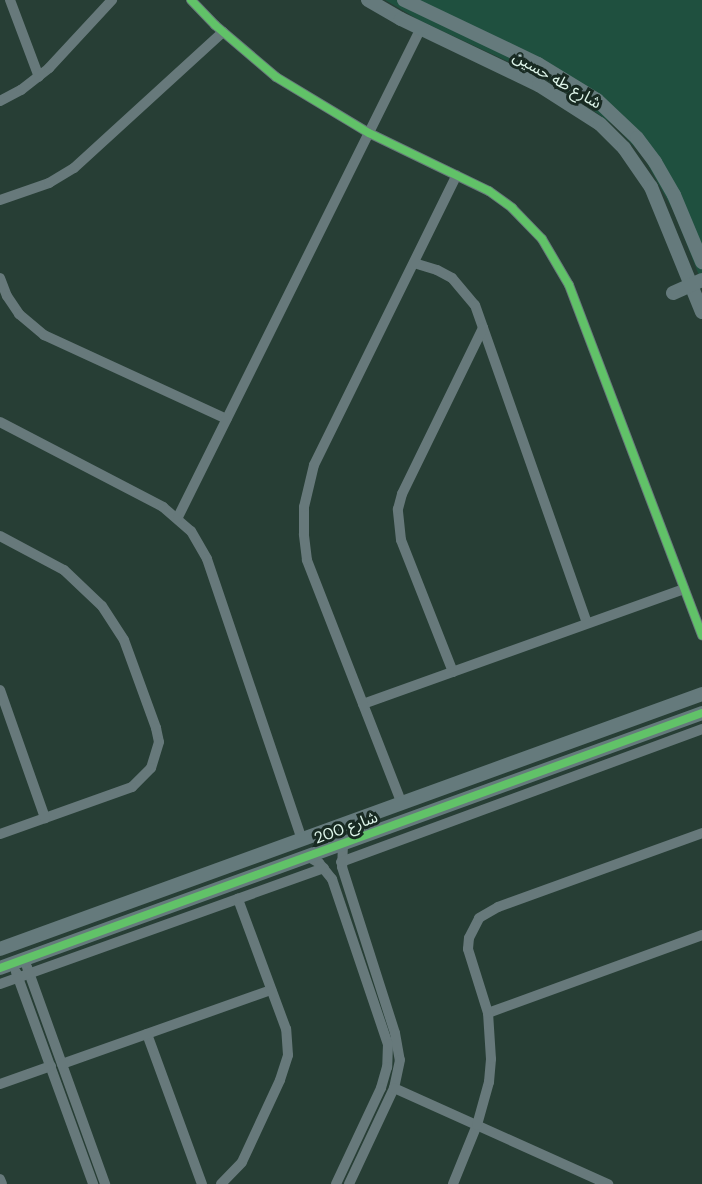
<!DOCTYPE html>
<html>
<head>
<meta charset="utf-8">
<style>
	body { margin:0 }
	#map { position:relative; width:702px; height:1184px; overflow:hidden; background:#273e35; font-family:"DM Sans","Noto Sans Arabic",sans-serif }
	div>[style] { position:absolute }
	.built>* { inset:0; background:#1f503f }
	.street>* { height:10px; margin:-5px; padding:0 5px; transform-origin:5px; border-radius:5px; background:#67797b }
	.secondary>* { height:14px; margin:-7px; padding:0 7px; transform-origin:7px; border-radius:7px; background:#657a7c }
	.cycleway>* { height:8px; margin:-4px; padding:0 4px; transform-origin:4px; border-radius:4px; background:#61c268 }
	span { translate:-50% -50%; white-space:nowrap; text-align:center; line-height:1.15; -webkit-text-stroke:6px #182a22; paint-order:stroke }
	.street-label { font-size:16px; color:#ddf4e9 }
</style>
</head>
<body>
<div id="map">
	<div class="built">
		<div style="clip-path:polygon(385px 0,702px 0,702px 283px,674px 212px,643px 156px,615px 126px,558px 85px,419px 20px)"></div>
	</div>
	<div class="street">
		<div style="left:10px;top:0;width:82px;rotate:69.4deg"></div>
		<div style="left:191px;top:0;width:35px;rotate:46deg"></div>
		<div style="left:215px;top:25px;width:80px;rotate:40.4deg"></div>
		<div style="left:276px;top:77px;width:109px;rotate:31.1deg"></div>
		<div style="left:369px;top:133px;width:133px;rotate:25.8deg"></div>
		<div style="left:489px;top:191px;width:29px;rotate:36deg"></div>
		<div style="left:512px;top:208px;width:43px;rotate:45.9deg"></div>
		<div style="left:542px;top:239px;width:53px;rotate:59.6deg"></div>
		<div style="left:569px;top:285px;width:375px;rotate:69.2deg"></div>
		<div style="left:0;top:101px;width:24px;rotate:-28deg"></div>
		<div style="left:21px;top:90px;width:36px;rotate:-38deg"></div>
		<div style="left:49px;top:68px;width:93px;rotate:-47.2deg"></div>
		<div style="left:0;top:200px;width:52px;rotate:-19.1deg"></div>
		<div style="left:49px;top:183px;width:29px;rotate:-31deg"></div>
		<div style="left:74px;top:168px;width:202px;rotate:-42.4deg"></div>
		<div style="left:414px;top:263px;width:24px;rotate:17deg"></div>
		<div style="left:437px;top:270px;width:17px;rotate:28deg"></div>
		<div style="left:452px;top:278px;width:35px;rotate:50deg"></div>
		<div style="left:475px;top:305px;width:337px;rotate:70.6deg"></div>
		<div style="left:0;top:278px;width:19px;rotate:69deg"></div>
		<div style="left:7px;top:296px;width:22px;rotate:56deg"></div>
		<div style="left:19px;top:314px;width:33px;rotate:40deg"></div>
		<div style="left:44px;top:335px;width:201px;rotate:24.7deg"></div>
		<div style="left:0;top:422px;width:184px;rotate:27.5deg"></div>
		<div style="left:163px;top:507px;width:37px;rotate:41deg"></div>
		<div style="left:191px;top:531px;width:32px;rotate:60deg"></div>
		<div style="left:207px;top:559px;width:297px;rotate:71.3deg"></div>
		<div style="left:178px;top:517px;width:546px;rotate:-63.58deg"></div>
		<div style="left:0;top:536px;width:72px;rotate:28deg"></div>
		<div style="left:64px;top:570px;width:52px;rotate:43.5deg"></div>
		<div style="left:102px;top:606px;width:40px;rotate:57.1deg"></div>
		<div style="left:124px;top:640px;width:94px;rotate:70deg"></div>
		<div style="left:156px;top:728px;width:14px;rotate:78deg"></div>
		<div style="left:159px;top:742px;width:27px;rotate:107deg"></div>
		<div style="left:151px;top:768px;width:27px;rotate:135deg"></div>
		<div style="left:132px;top:787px;width:140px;rotate:160.4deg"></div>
		<div style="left:453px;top:672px;width:142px;rotate:-111.5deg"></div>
		<div style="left:401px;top:540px;width:31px;rotate:-96deg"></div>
		<div style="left:398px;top:509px;width:16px;rotate:-75deg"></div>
		<div style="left:402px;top:494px;width:185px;rotate:-64deg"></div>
		<div style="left:0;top:690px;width:136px;rotate:70.6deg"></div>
		<div style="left:363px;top:704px;width:341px;rotate:-19.7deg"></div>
		<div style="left:402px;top:804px;width:262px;rotate:-111.3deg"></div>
		<div style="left:307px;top:560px;width:26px;rotate:-97deg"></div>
		<div style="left:304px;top:534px;width:27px;rotate:-90deg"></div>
		<div style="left:304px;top:507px;width:43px;rotate:-76.6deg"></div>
		<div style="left:314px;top:465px;width:323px;rotate:-63.8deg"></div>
		<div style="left:343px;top:843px;width:24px;rotate:92deg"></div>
		<div style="left:342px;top:867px;width:174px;rotate:72.3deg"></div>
		<div style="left:395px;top:1033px;width:27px;rotate:80deg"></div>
		<div style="left:400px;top:1060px;width:29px;rotate:102deg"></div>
		<div style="left:394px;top:1088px;width:106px;rotate:115.1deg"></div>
		<div style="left:307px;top:856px;width:14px;rotate:30deg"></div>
		<div style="left:319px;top:863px;width:21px;rotate:51deg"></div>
		<div style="left:332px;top:879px;width:174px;rotate:71.3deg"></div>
		<div style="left:388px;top:1044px;width:23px;rotate:92deg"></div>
		<div style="left:387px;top:1067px;width:22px;rotate:106deg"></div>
		<div style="left:381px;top:1088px;width:106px;rotate:115.1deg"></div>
		<div style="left:341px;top:862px;width:385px;rotate:-20.2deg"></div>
		<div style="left:27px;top:967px;width:231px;rotate:70.2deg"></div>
		<div style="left:16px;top:972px;width:226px;rotate:70deg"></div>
		<div style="left:0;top:984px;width:344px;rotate:-19.7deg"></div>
		<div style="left:488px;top:1013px;width:228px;rotate:-20deg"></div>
		<div style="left:147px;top:1034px;width:160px;rotate:69.9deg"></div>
		<div style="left:62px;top:1064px;width:222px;rotate:-19.5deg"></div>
		<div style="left:0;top:1084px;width:54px;rotate:-19.4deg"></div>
		<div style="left:394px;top:1088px;width:235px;rotate:24.2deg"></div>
		<div style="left:0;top:1179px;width:5px;rotate:68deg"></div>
		<div style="left:221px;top:1184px;width:30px;rotate:-46deg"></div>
		<div style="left:242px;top:1162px;width:90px;rotate:-65.1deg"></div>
		<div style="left:280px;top:1080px;width:26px;rotate:-72deg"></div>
		<div style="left:288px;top:1055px;width:26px;rotate:-94deg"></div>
		<div style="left:286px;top:1029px;width:139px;rotate:-110.3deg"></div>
		<div style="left:453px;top:1184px;width:64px;rotate:-67.9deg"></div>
		<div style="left:477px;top:1125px;width:45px;rotate:-74.4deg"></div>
		<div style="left:489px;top:1082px;width:23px;rotate:-85deg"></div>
		<div style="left:491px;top:1059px;width:46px;rotate:-93.7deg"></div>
		<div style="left:488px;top:1013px;width:67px;rotate:-107.4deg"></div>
		<div style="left:468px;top:949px;width:11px;rotate:-85deg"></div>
		<div style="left:469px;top:938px;width:22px;rotate:-63deg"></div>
		<div style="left:479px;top:918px;width:22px;rotate:-30deg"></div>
		<div style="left:498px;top:907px;width:217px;rotate:-19.9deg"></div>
	</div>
	<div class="secondary">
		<div style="left:368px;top:0;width:38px;rotate:30deg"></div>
		<div style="left:401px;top:19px;width:153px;rotate:25.6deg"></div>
		<div style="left:539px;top:85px;width:72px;rotate:32.6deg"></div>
		<div style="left:600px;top:124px;width:34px;rotate:45deg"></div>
		<div style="left:624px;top:148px;width:47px;rotate:55.3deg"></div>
		<div style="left:651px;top:187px;width:135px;rotate:67.8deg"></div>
		<div style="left:404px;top:0;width:148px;rotate:25.5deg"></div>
		<div style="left:538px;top:64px;width:69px;rotate:31.4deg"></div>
		<div style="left:597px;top:100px;width:55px;rotate:43.5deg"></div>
		<div style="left:637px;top:138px;width:30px;rotate:53deg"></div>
		<div style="left:655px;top:162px;width:38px;rotate:60deg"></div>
		<div style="left:674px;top:195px;width:73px;rotate:67.3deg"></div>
		<div style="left:673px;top:293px;width:32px;rotate:-24deg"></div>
		<div style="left:0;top:949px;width:747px;rotate:-19.96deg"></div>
		<div style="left:0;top:968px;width:747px;rotate:-19.96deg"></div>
	</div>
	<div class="cycleway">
		<div style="left:191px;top:0;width:35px;rotate:46deg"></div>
		<div style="left:215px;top:25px;width:80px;rotate:40.4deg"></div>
		<div style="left:276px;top:77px;width:109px;rotate:31.1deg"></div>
		<div style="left:369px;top:133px;width:133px;rotate:25.8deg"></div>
		<div style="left:489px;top:191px;width:29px;rotate:36deg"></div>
		<div style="left:512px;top:208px;width:43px;rotate:45.9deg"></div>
		<div style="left:542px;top:239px;width:53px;rotate:59.6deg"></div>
		<div style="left:569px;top:285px;width:375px;rotate:69.2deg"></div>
		<div style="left:0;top:968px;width:747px;rotate:-19.96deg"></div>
	</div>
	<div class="street-label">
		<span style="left:557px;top:80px;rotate:30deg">شارع طه حسين</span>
		<span style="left:346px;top:828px;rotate:-20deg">شارع 200</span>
	</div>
</div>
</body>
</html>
